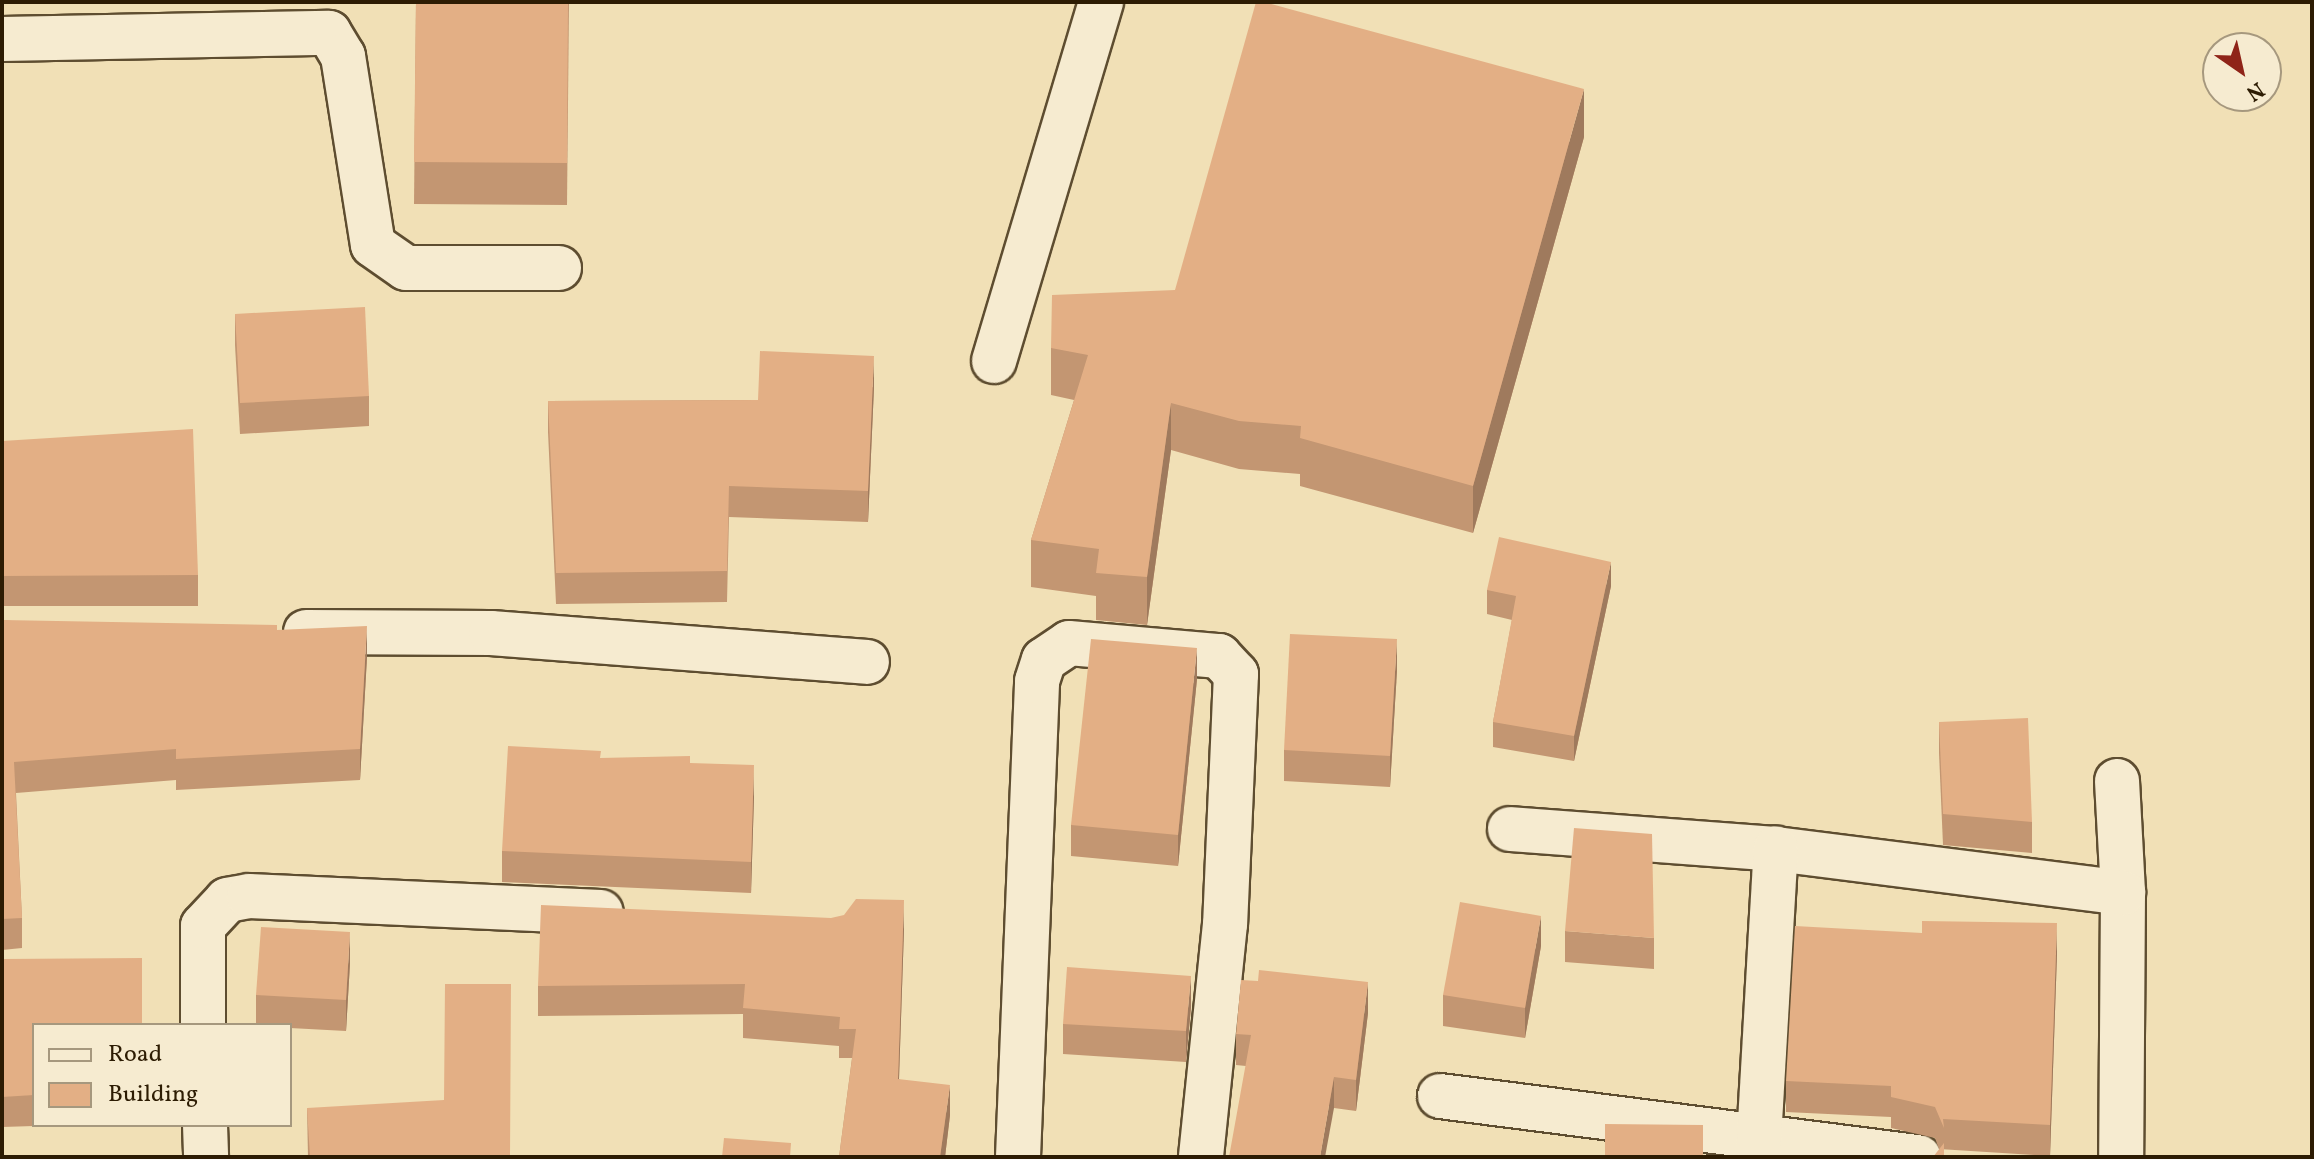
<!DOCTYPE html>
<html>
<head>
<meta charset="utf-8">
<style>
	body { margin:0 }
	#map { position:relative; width:2314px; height:1159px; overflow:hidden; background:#f1e0b6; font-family:Vollkorn,serif }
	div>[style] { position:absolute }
	.roads { filter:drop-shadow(2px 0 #5e4d30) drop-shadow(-2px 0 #5e4d30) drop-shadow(0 2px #5e4d30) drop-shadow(0 -2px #5e4d30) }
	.street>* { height:44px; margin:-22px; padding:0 22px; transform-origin:22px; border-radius:22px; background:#f6ebd0 }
	.wall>* { inset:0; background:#c39672 }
	.shaded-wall>* { inset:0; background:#9f7a5d }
	.building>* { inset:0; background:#e3af85 }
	span { translate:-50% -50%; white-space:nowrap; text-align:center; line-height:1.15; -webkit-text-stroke:7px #f6ebd0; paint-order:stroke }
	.frame { position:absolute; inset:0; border:4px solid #2d1c03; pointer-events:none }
	.legend { position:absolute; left:32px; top:1023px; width:260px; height:104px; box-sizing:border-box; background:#f6ebd0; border:2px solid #a6987e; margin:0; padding:10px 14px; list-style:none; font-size:24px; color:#2d1c03 }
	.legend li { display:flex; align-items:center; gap:16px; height:40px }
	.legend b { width:40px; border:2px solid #a6987e }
	.north { position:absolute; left:2202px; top:32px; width:80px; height:80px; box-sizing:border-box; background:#f6ebd0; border:2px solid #a6987e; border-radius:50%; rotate:146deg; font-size:22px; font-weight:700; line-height:32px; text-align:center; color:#2d1c03 }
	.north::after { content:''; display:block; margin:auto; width:28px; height:36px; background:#8f2418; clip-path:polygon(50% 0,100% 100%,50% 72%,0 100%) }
</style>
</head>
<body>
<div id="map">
	<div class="roads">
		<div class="street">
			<div style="left:2px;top:39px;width:327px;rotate:-1.1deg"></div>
			<div style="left:329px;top:33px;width:27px;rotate:59deg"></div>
			<div style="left:343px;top:56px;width:191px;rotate:81deg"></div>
			<div style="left:373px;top:245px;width:40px;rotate:34.9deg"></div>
			<div style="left:406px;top:268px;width:153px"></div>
			<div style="left:994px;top:361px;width:375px;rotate:-73.4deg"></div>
			<div style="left:306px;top:632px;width:185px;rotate:0.3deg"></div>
			<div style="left:491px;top:633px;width:377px;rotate:4.4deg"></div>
			<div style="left:2117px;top:781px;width:112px;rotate:86.9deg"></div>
			<div style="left:2123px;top:893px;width:264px;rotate:90.4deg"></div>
			<div style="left:1510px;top:829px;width:267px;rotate:4.3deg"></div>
			<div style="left:1776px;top:849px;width:350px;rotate:7.2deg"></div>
			<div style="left:203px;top:1025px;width:99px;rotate:-90deg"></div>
			<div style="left:203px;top:926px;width:35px;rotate:-47deg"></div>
			<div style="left:227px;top:900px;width:22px;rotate:-10deg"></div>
			<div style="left:249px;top:896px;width:352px;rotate:2.6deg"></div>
			<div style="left:1440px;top:1096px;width:483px;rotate:7.3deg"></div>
			<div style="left:205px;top:1125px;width:32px;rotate:88deg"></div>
			<div style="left:1018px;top:1157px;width:476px;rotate:-87.7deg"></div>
			<div style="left:1037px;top:681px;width:22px;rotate:-72deg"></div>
			<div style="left:1044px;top:660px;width:30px;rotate:-34deg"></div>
			<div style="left:1069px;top:643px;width:151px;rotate:5deg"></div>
			<div style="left:1219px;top:656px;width:25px;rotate:47deg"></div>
			<div style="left:1236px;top:674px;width:250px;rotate:92.5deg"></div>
			<div style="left:1225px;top:924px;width:234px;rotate:95.9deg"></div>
			<div style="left:1758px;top:1157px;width:309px;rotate:-86.7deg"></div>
		</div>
	</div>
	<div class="wall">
		<div style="clip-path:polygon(416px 2px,569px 2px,567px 205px,414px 204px)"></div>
		<div style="clip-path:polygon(1584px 137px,1473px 533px,1300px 486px,1300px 474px,1239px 469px,1171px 450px,1147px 625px,1096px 620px,1096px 596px,1031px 587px,1031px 540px,1074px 400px,1051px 395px,1051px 348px,1175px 290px)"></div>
		<div style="clip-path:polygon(235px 314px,369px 396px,369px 426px,240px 434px,235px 345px)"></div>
		<div style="clip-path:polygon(874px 387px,868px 522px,729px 517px,727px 602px,556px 604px,548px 432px,548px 401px,758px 400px)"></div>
		<div style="clip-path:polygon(2px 441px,198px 575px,198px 606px,2px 606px)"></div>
		<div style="clip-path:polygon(1611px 586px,1574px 761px,1493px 747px,1493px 722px,1512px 620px,1487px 614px,1487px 590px)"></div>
		<div style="clip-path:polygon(2px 620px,367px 657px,360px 780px,176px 790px,176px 780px,16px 793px,22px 918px,22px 948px,2px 950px)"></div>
		<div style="clip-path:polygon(1397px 670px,1390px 787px,1284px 781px,1284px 750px)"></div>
		<div style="clip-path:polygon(1197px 679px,1178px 866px,1071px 856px,1071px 825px)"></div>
		<div style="clip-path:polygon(1939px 722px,2032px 822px,2032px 853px,1943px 845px,1939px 753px)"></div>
		<div style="clip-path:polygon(690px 763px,754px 796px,751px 893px,502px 882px,502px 851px)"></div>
		<div style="clip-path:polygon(904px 929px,899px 1079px,950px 1115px,945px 1157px,839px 1157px,852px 1058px,839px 1058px,839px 1046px,743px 1038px,743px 1014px,538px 1016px,538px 986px)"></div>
		<div style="clip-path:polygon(1565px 931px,1654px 938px,1654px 969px,1565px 962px)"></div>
		<div style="clip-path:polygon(1541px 946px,1525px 1038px,1443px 1026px,1443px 995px)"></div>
		<div style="clip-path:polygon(2057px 954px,2050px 1156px,1939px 1149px,1935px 1138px,1891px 1128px,1891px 1117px,1786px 1112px,1786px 1081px)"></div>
		<div style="clip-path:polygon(2px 959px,34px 1025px,34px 1125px,66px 1125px,2px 1127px)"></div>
		<div style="clip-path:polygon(350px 963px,346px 1031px,290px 1028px,290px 1025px,256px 1025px,256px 995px)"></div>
		<div style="clip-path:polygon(1191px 1007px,1186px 1062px,1063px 1054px,1063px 1024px)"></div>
		<div style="clip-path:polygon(1368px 1013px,1356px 1111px,1334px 1108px,1246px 1066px,1236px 1065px,1236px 1034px)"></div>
		<div style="clip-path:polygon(307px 1108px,510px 1157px,308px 1157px)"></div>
	</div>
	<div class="shaded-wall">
		<div style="clip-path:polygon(1584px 89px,1584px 137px,1473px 533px,1473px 486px)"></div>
		<div style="clip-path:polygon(874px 356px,874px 387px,868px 522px,868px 491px)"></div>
		<div style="clip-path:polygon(1171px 403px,1171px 450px,1147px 625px,1147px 577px)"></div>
		<div style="clip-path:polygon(1611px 562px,1611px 586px,1574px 761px,1574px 736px)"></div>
		<div style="clip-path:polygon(367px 626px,367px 657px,360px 780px,360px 749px)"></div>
		<div style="clip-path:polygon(1397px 639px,1397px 670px,1390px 787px,1390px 756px)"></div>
		<div style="clip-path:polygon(1197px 648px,1197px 679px,1178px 866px,1178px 835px)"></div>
		<div style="clip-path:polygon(754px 765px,754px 796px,751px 893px,751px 862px)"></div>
		<div style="clip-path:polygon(904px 900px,904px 929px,898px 1108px,898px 1079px)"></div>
		<div style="clip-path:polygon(1541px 916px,1541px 946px,1525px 1038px,1525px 1008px)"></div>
		<div style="clip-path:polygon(2057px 923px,2057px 954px,2050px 1156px,2050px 1125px)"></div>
		<div style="clip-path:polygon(350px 932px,350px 963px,346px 1031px,346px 1000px)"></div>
		<div style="clip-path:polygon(1191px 976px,1191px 1007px,1186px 1062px,1186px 1031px)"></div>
		<div style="clip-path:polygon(1368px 982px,1368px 1013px,1356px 1111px,1356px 1080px)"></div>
		<div style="clip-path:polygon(1334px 1077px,1334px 1108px,1325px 1157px,1320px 1157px)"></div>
		<div style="clip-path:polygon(950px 1085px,950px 1115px,945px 1157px,940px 1157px)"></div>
	</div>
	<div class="building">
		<div style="clip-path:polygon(416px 2px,568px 2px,567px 163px,414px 162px)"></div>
		<div style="clip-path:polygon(1256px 2px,1264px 2px,1584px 89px,1473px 486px,1300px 438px,1301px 426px,1239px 421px,1171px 403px,1147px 577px,1096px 573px,1099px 549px,1031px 540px,1088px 355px,1051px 348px,1052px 295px,1175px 290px)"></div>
		<div style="clip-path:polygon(365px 307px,369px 396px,240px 403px,235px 314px)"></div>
		<div style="clip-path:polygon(760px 351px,874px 356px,868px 491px,729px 486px,727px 571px,556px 573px,548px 401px,758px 400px)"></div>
		<div style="clip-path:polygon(193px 429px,198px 575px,2px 576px,2px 441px)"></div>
		<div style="clip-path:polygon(1499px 537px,1611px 562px,1574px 736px,1493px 722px,1516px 596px,1487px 590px)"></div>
		<div style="clip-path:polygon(2px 620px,277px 625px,277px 630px,367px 626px,360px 749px,176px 759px,176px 749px,14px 762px,22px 918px,2px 919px)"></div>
		<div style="clip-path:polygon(1290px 634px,1397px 639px,1390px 756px,1284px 750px)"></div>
		<div style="clip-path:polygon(1091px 639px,1197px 648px,1178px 835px,1071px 825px)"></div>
		<div style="clip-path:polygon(2028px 718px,2032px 822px,1943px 814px,1939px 722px)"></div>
		<div style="clip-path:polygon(508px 746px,601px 751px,600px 758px,690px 756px,690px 763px,754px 765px,751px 862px,502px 851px)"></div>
		<div style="clip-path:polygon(1574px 828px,1652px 834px,1654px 938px,1565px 931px)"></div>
		<div style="clip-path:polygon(856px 899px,904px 900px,898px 1079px,950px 1085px,940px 1157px,839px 1157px,856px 1029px,839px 1029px,840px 1017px,743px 1008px,745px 984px,538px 986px,541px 905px,831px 918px,844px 915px)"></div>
		<div style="clip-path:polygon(1460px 902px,1541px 916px,1525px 1008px,1443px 995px)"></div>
		<div style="clip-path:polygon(1922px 921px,2057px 923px,2050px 1125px,1943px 1119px,1944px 1128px,1935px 1107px,1891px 1097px,1891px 1086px,1786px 1081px,1795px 926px,1922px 933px)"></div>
		<div style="clip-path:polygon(261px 927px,350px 932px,346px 1000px,256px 995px)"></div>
		<div style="clip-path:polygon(142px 958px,142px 1025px,34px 1025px,34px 1095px,2px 1097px,2px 959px)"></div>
		<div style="clip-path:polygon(1067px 967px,1191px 976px,1186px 1031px,1063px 1024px)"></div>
		<div style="clip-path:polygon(1259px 970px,1368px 982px,1356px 1080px,1334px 1077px,1320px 1157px,1229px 1157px,1251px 1035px,1236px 1034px,1241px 980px,1258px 981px)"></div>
		<div style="clip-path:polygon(445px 984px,511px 984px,510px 1157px,310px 1157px,307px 1108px,444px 1100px)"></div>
		<div style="clip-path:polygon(1605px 1124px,1703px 1125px,1703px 1157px,1605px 1157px)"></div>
		<div style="clip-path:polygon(724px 1138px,791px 1143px,790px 1157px,722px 1157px)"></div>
		<div style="clip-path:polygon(1944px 1143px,1944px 1157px,1933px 1157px)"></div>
	</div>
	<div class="frame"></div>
	<ul class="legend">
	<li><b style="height:10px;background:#f6ebd0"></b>Road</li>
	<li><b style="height:22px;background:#e3af85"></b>Building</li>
	</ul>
	<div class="north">N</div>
</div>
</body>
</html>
